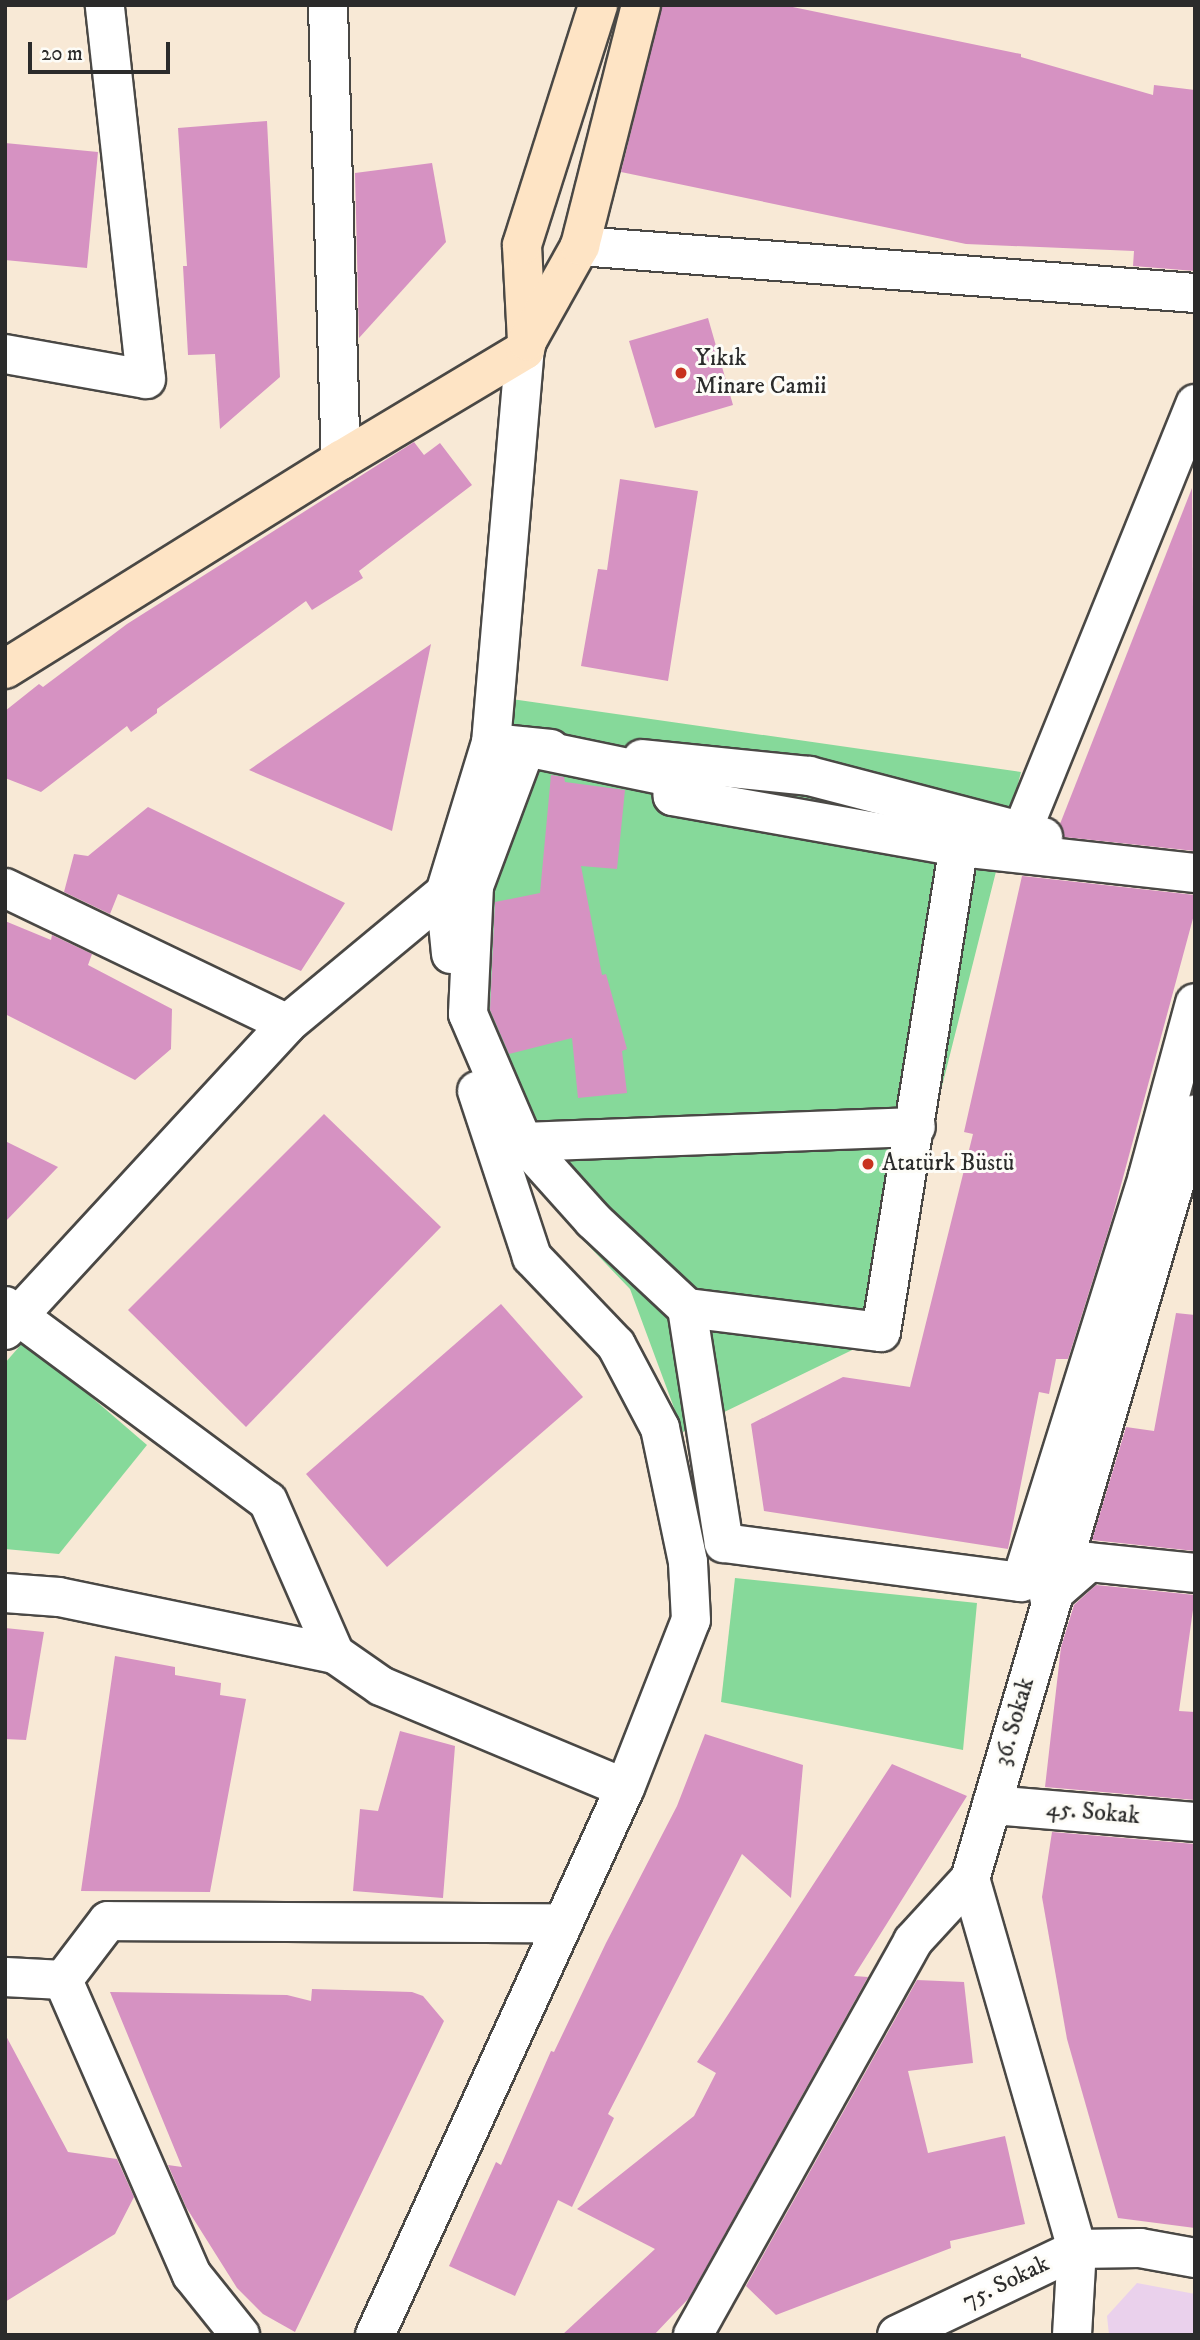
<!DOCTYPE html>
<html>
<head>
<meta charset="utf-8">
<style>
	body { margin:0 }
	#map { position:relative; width:1200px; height:2340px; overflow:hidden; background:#f8e9d6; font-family:"IM FELL DW Pica",serif }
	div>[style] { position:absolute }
	.built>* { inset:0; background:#ead1ec }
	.green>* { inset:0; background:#86d99a }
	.building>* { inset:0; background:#d692c2 }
	.roads { filter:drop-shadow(2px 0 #4a4845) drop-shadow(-2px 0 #4a4845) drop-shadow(0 2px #4a4845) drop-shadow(0 -2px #4a4845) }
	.street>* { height:38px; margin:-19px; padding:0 19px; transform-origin:19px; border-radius:19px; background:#fff }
	.secondary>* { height:38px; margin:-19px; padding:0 19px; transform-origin:19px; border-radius:19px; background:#fee4c5 }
	.dots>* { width:19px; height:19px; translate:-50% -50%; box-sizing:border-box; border:4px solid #fdfcf7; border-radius:50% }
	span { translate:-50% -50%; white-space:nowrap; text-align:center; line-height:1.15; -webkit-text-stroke:6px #fdfcf7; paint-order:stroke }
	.poi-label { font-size:24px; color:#2b2b2b }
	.left { translate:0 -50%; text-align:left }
	.street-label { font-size:24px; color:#2b2b2b }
	.frame { position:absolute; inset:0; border:7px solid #2b2b2b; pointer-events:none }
	.scale { position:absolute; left:28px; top:42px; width:142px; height:32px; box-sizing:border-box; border:4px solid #2b2b2b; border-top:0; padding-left:9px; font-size:21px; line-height:24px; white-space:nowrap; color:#2b2b2b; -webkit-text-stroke:5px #fdfcf7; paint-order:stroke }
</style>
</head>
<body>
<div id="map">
	<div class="built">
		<div style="clip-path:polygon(1137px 2283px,1195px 2294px,1195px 2335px,1109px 2335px,1107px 2316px)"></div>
	</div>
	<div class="green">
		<div style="clip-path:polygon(505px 698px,1021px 772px,879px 1337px,683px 1432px,630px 1289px,564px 1220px,498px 1083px,473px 988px)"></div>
		<div style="clip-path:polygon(25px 1340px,147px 1445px,59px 1554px,5px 1549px,5px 1363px)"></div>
		<div style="clip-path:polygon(735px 1578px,977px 1603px,963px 1750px,721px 1702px)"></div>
	</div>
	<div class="building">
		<div style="clip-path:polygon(662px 5px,783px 5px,1021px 54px,1021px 57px,1153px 95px,1154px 85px,1195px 90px,1195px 271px,1133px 266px,1134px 251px,966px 244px,621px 172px)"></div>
		<div style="clip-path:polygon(267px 121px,280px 377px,220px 429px,215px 354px,188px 355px,183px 266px,187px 266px,178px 128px)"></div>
		<div style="clip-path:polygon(5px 143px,98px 152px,87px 268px,5px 260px)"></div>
		<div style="clip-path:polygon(432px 163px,446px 242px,359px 338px,355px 173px)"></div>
		<div style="clip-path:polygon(708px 318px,733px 405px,655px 428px,629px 341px)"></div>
		<div style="clip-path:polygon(414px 442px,424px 455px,440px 443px,472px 485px,359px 571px,363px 578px,312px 610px,306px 601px,157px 709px,157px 713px,131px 732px,127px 726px,41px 792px,5px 778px,5px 711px,39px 684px,43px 687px,127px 624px)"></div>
		<div style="clip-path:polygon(620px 479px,698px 491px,668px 681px,581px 666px,598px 569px,607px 570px)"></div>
		<div style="clip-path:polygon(1192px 488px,1195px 851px,1064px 837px,1060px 824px)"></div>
		<div style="clip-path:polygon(431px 644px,392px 831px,249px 770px)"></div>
		<div style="clip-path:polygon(551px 775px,564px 777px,565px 782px,625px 790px,617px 869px,581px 866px,602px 975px,606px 974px,627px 1049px,622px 1051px,627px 1093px,578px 1098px,572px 1038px,509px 1054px,490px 1010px,495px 902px,540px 893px)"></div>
		<div style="clip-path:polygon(148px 807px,345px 903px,301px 971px,118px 894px,110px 914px,64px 892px,74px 854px,88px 856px)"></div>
		<div style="clip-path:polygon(1022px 876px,1195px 895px,1195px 911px,1111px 1222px,1068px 1359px,1056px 1359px,1049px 1394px,1039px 1392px,1008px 1549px,764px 1511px,751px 1424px,843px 1377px,910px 1387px,973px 1134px,964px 1132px)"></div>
		<div style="clip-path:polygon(5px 921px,51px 940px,52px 935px,92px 954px,88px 965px,172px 1009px,171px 1049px,135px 1080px,5px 1014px)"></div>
		<div style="clip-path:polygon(324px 1114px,441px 1227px,246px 1427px,128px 1310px)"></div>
		<div style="clip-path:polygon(5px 1141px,58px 1167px,5px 1222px)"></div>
		<div style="clip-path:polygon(501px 1304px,583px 1397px,387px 1567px,306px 1474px)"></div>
		<div style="clip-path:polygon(1176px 1313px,1195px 1315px,1195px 1551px,1092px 1540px,1126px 1427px,1154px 1431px)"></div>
		<div style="clip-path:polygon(1096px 1585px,1195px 1595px,1179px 1711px,1195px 1712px,1195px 1800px,1045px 1787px,1061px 1647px,1074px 1605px)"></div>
		<div style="clip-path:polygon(5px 1628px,44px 1632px,26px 1740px,5px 1739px)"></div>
		<div style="clip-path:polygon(115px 1656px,175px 1667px,175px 1675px,221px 1683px,220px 1695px,246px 1699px,210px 1892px,81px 1891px)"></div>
		<div style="clip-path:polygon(400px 1731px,455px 1746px,443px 1898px,353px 1891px,360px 1809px,378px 1811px)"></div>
		<div style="clip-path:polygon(705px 1734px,803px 1765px,791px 1898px,742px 1854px,608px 2114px,614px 2118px,572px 2207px,558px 2200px,515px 2296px,449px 2266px,496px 2162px,501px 2165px,551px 2051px,554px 2052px,606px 1943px,677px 1806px)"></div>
		<div style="clip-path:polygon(892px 1764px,967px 1796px,854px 1976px,868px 1977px,689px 2298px,654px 2335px,562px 2335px,655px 2249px,577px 2209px,694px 2116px,716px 2073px,697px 2062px)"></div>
		<div style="clip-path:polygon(1052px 1832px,1195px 1844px,1195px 2228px,1118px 2218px,1067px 2039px,1042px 1897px)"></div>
		<div style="clip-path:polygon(917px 1980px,964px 1982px,973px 2063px,908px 2071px,928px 2153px,1005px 2136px,1025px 2224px,950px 2241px,951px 2248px,776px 2315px,746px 2286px)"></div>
		<div style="clip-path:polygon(312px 1989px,412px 1992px,423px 1996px,444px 2021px,295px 2332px,263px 2314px,237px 2288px,186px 2207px,168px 2165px,182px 2167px,110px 1992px,287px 1995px,311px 2001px)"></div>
		<div style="clip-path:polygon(5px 2034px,68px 2152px,117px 2159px,134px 2197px,115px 2234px,5px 2302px)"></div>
	</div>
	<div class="roads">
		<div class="street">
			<div style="left:328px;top:5px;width:455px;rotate:88.4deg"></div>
			<div style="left:580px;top:246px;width:617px;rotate:4.37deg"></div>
			<div style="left:5px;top:354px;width:143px;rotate:10.1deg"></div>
			<div style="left:146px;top:379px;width:376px;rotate:-96.3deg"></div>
			<div style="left:491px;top:743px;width:394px;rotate:-85.1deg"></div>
			<div style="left:642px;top:759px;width:168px;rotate:5.8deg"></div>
			<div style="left:809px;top:776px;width:242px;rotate:14.6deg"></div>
			<div style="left:1022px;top:831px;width:461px;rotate:-67.9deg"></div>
			<div style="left:1195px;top:873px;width:237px;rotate:-173.7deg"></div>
			<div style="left:959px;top:847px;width:291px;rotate:-169.9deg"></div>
			<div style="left:673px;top:796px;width:19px;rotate:-96deg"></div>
			<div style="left:671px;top:777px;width:148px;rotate:-168.3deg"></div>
			<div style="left:526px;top:747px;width:148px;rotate:110.5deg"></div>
			<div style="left:474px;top:886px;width:128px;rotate:92.7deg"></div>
			<div style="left:468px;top:1014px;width:139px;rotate:66.7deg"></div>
			<div style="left:523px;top:1142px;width:105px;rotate:48.1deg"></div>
			<div style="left:593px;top:1220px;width:129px;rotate:43.1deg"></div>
			<div style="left:687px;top:1308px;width:238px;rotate:81.1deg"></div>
			<div style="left:724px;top:1543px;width:300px;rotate:7.5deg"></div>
			<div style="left:1021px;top:1582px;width:425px;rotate:-72.6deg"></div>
			<div style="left:1148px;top:1176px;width:179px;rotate:-74.8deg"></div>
			<div style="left:5px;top:888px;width:313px;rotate:25.7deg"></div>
			<div style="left:451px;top:954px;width:61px;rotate:-95.6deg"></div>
			<div style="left:445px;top:893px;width:157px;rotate:-73deg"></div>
			<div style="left:491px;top:743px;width:60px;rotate:5.7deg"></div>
			<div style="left:523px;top:1142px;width:393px;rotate:-2.2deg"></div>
			<div style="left:5px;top:1306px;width:327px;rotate:36.6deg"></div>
			<div style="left:268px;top:1501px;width:167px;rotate:66.4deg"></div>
			<div style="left:687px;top:1308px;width:195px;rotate:7.1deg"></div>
			<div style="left:881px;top:1332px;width:491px;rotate:-80.9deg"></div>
			<div style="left:5px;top:1330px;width:416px;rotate:-47.3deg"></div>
			<div style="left:287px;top:1024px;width:205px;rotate:-39.7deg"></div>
			<div style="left:5px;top:1593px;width:54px;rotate:4.2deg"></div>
			<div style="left:59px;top:1597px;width:282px;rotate:11.7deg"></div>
			<div style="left:335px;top:1654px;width:56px;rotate:34.8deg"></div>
			<div style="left:381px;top:1686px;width:264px;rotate:22.7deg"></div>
			<div style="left:1049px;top:1597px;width:53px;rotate:-41.2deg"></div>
			<div style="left:1089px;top:1562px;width:107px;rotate:5.9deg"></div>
			<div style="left:992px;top:1805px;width:204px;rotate:4.8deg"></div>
			<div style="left:5px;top:1977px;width:58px;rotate:3deg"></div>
			<div style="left:63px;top:1980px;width:322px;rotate:66.4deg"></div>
			<div style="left:192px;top:2275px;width:77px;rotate:51.3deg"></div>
			<div style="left:63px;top:1980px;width:74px;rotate:-52.7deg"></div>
			<div style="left:108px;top:1921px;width:455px;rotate:0.3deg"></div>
			<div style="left:375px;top:2335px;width:601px;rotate:-65.44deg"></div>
			<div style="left:625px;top:1788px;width:180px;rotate:-68.6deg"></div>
			<div style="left:691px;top:1620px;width:58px;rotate:-93deg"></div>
			<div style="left:688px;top:1562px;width:137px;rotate:-101.8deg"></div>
			<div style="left:660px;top:1428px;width:94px;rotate:-117.9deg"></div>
			<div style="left:616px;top:1345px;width:122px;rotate:-133.7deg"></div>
			<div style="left:532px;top:1257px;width:175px;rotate:-108.3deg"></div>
			<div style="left:693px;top:2335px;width:451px;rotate:-60.8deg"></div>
			<div style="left:913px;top:1941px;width:84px;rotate:-47.4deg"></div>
			<div style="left:897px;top:2335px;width:199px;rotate:-25.5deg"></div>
			<div style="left:1077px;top:2249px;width:63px;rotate:-0.9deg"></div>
			<div style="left:1140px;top:2248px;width:56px;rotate:10.3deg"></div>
			<div style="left:1072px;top:2335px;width:86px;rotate:-86.7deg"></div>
			<div style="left:1077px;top:2249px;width:385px;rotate:-106.1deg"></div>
			<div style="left:970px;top:1879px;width:797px;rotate:-73.61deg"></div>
		</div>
		<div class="secondary">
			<div style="left:527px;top:341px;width:96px;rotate:-93deg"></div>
			<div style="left:522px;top:245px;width:252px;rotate:-72.4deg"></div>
			<div style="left:5px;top:669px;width:396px;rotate:-31.9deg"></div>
			<div style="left:341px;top:460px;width:214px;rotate:-30.9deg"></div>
			<div style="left:525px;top:350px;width:9px;rotate:-77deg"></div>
			<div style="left:527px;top:341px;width:109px;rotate:-60.8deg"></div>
			<div style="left:580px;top:246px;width:249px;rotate:-75.8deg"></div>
		</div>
	</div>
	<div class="dots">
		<div style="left:681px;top:373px;background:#c8321e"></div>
		<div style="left:868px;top:1164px;background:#c8321e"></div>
	</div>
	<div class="poi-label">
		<span class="left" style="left:695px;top:373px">Yıkık<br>Minare Camii</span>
		<span class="left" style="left:882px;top:1164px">Atatürk Büstü</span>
	</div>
	<div class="street-label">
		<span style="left:1015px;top:1722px;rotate:-74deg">36. Sokak</span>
		<span style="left:1093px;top:1813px;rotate:5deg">45. Sokak</span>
		<span style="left:1006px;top:2283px;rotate:-26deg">75. Sokak</span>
	</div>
	<div class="frame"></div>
	<div class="scale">20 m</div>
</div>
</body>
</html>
